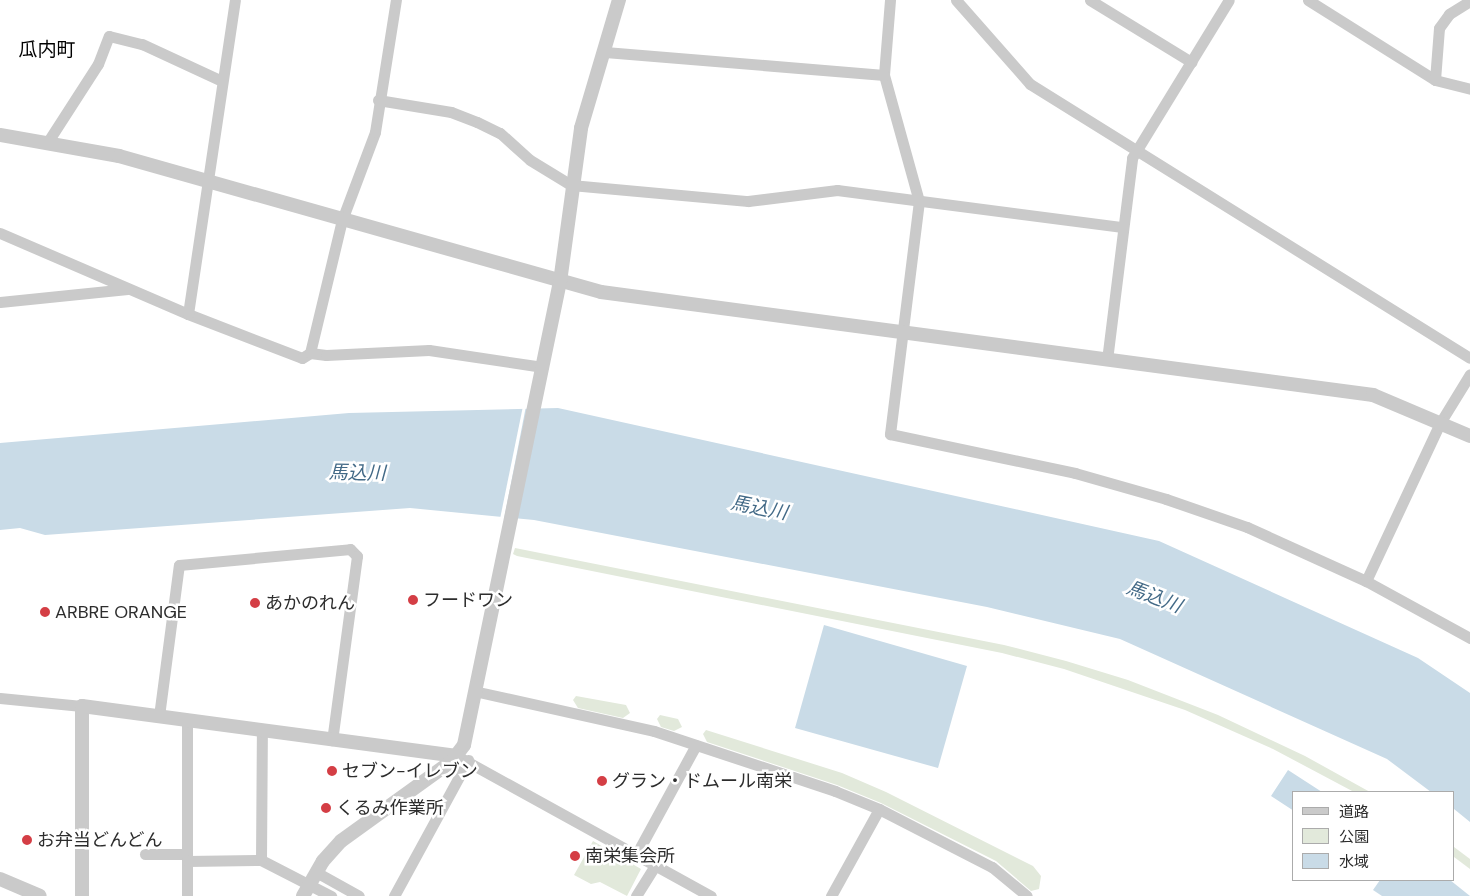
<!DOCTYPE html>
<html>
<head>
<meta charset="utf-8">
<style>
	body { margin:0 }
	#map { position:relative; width:1470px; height:896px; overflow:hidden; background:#fff; font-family:"DM Sans","Noto Sans JP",sans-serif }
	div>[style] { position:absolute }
	.green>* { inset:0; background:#e2e9db }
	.water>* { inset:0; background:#c9dbe7 }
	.pier>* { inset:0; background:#fff }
	.minor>* { height:11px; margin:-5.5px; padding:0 5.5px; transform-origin:5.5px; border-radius:5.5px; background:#cacaca }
	.tertiary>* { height:14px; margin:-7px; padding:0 7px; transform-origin:7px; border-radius:7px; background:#cacaca }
	.dots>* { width:14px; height:14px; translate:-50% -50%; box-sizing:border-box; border:2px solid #fff; border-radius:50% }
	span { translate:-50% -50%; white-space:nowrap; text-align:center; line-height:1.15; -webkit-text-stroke:5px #fff; paint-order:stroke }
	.poi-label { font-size:18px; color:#2d2d2d }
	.left { translate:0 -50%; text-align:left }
	.neighbourhood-label { font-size:19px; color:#000 }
	.water-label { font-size:19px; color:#436a87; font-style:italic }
	.legend { position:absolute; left:1292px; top:791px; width:162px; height:90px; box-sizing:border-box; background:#fff; border:1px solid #ababab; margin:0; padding:6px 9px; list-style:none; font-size:15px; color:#2d2d2d }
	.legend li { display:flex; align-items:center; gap:10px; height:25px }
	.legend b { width:25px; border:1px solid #ababab }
</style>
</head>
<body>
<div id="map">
	<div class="green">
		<div style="clip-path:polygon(515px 548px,1004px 645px,1066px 661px,1128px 680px,1218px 715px,1305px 756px,1370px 792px,1354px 792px,1273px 749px,1185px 710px,1064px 669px,1002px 653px,517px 556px,513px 554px)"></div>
		<div style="clip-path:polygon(576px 696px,626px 705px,630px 713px,623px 718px,578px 708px,573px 700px)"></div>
		<div style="clip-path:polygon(660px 715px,678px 719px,682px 727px,674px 731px,661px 727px,657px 719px)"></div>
		<div style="clip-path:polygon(706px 730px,842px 773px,886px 792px,1033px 866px,1041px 876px,1039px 889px,1031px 891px,996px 861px,881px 803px,837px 785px,707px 742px,703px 734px)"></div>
		<div style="clip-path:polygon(593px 841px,641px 869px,627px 896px,600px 882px,591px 884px,574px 875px)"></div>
		<div style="clip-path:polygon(1454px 847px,1470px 859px,1470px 869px,1454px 857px)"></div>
	</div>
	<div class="water">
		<div style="clip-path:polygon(558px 408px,1159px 541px,1418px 658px,1470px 693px,1470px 822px,1454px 809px,1454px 792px,1431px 792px,1387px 759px,1120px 639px,987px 607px,534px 520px,410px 508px,45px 535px,20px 528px,0 530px,0 443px,349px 413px)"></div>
		<div style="clip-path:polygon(824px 625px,967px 666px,938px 768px,795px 728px)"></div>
		<div style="clip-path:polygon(1288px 770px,1322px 792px,1294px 792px,1294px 811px,1271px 796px)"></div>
		<div style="clip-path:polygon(1380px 880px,1450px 880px,1470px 896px,1382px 896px,1373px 890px)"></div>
	</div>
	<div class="pier">
		<div style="clip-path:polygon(523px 406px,526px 406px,504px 519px,500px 519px)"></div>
	</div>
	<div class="minor">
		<div style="left:890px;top:0;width:75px;rotate:94.6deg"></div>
		<div style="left:884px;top:75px;width:131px;rotate:74.5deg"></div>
		<div style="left:919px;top:201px;width:235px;rotate:97.1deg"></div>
		<div style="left:890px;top:434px;width:189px;rotate:11.9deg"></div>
		<div style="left:1075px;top:473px;width:95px;rotate:15.9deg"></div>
		<div style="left:1166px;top:499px;width:86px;rotate:19.1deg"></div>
		<div style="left:1247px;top:527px;width:131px;rotate:24.4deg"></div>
		<div style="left:1366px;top:581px;width:174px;rotate:-64.9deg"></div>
		<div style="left:1440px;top:423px;width:57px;rotate:-58.5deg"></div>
		<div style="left:956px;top:0;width:112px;rotate:48.6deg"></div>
		<div style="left:1030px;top:84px;width:518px;rotate:31.91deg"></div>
		<div style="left:1090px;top:0;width:119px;rotate:31.5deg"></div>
		<div style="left:1308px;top:0;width:150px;rotate:32.2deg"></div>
		<div style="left:1435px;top:80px;width:36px;rotate:14deg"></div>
		<div style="left:605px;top:52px;width:280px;rotate:4.7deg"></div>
		<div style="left:1435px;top:80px;width:52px;rotate:-85.6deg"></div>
		<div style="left:1439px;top:28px;width:17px;rotate:-54deg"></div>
		<div style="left:1449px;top:14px;width:25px;rotate:-32deg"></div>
		<div style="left:378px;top:100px;width:74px;rotate:9.3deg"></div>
		<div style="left:451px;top:112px;width:28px;rotate:21deg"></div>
		<div style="left:477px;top:122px;width:25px;rotate:26deg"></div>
		<div style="left:500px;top:133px;width:40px;rotate:42deg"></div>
		<div style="left:530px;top:160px;width:48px;rotate:31.4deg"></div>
		<div style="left:571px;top:185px;width:178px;rotate:5.2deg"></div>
		<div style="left:748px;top:201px;width:90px;rotate:-7deg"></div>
		<div style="left:837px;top:190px;width:288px;rotate:7.4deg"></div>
		<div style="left:47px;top:143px;width:94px;rotate:-57.2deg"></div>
		<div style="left:98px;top:64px;width:30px;rotate:-69deg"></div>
		<div style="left:109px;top:36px;width:34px;rotate:14deg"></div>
		<div style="left:142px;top:44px;width:88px;rotate:24.8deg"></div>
		<div style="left:0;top:233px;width:205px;rotate:23.3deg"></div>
		<div style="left:188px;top:314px;width:122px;rotate:21.1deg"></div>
		<div style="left:302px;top:358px;width:9px;rotate:-32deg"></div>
		<div style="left:310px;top:353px;width:16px;rotate:7deg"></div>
		<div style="left:326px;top:355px;width:103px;rotate:-2.8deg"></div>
		<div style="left:429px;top:350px;width:115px;rotate:8.5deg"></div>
		<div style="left:0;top:302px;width:128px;rotate:-5.8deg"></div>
		<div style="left:188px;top:314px;width:317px;rotate:-81.5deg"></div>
		<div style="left:310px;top:353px;width:137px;rotate:-76.5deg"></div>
		<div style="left:342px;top:220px;width:94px;rotate:-69.4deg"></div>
		<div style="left:375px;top:132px;width:134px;rotate:-81deg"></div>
		<div style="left:1107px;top:360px;width:204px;rotate:-82.9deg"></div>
		<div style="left:1132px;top:158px;width:185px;rotate:-58.5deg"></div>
		<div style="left:1366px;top:581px;width:119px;rotate:28.7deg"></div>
		<div style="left:474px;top:691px;width:184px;rotate:12.5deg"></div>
		<div style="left:654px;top:731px;width:191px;rotate:18.3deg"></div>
		<div style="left:835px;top:791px;width:48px;rotate:22.2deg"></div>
		<div style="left:879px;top:809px;width:127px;rotate:27.2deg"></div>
		<div style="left:992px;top:867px;width:45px;rotate:39.6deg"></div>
		<div style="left:0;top:698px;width:82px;rotate:5.6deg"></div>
		<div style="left:159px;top:716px;width:152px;rotate:-82.5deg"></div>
		<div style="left:179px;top:565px;width:172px;rotate:-5.3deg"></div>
		<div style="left:350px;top:549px;width:10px;rotate:45deg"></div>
		<div style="left:357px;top:556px;width:186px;rotate:97.7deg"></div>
		<div style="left:187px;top:720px;width:176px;rotate:90deg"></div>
		<div style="left:457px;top:756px;width:290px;rotate:28.9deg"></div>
		<div style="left:145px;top:854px;width:42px"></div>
		<div style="left:636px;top:855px;width:125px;rotate:-61.4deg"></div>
		<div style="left:261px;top:860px;width:79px;rotate:27.2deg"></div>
		<div style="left:187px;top:861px;width:74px;rotate:-0.8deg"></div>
		<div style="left:261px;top:860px;width:130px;rotate:-89.6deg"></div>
		<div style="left:316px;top:872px;width:49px;rotate:29.2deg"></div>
		<div style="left:394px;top:896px;width:155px;rotate:-61.4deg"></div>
		<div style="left:636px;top:896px;width:36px;rotate:-58deg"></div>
		<div style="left:831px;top:896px;width:99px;rotate:-61.1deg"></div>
	</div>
	<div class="tertiary">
		<div style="left:0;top:135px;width:121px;rotate:10deg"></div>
		<div style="left:119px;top:156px;width:501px;rotate:15.76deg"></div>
		<div style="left:601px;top:292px;width:779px;rotate:7.6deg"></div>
		<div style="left:1373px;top:395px;width:105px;rotate:22.9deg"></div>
		<div style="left:0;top:879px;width:43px;rotate:23deg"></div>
		<div style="left:82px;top:896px;width:190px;rotate:-90deg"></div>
		<div style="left:82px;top:706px;width:378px;rotate:7.6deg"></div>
		<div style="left:303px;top:896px;width:40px;rotate:-60.3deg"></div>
		<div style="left:323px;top:861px;width:27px;rotate:-48deg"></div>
		<div style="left:341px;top:841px;width:137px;rotate:-35.8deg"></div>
		<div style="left:452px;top:761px;width:20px;rotate:-53deg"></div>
		<div style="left:464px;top:745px;width:473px;rotate:-78.3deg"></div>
		<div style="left:560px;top:282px;width:155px;rotate:-82.2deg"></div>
		<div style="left:581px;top:128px;width:134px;rotate:-73.5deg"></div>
	</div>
	<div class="dots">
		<div style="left:413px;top:600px;background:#d43e45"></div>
		<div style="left:255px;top:603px;background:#d43e45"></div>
		<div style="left:45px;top:612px;background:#d43e45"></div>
		<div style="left:332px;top:771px;background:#d43e45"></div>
		<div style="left:602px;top:781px;background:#d43e45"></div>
		<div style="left:326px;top:808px;background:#d43e45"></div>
		<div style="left:27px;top:840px;background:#d43e45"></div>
		<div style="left:575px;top:856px;background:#d43e45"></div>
	</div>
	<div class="poi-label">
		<span class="left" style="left:423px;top:600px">フードワン</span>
		<span class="left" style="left:265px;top:603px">あかのれん</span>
		<span class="left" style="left:55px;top:612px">ARBRE ORANGE</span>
		<span class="left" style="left:342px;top:771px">セブン-イレブン</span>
		<span class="left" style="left:612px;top:781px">グラン・ドムール南栄</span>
		<span class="left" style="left:336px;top:808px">くるみ作業所</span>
		<span class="left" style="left:37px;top:840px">お弁当どんどん</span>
		<span class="left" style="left:585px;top:856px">南栄集会所</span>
	</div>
	<div class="neighbourhood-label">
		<span style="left:47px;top:50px">瓜内町</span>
	</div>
	<div class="water-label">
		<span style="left:357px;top:473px;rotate:1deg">馬込川</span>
		<span style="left:759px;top:508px;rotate:11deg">馬込川</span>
		<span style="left:1154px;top:597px;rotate:21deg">馬込川</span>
	</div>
	<ul class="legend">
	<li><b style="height:6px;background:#cacaca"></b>道路</li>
	<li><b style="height:14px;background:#e2e9db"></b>公園</li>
	<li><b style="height:14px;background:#c9dbe7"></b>水域</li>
	</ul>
</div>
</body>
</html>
